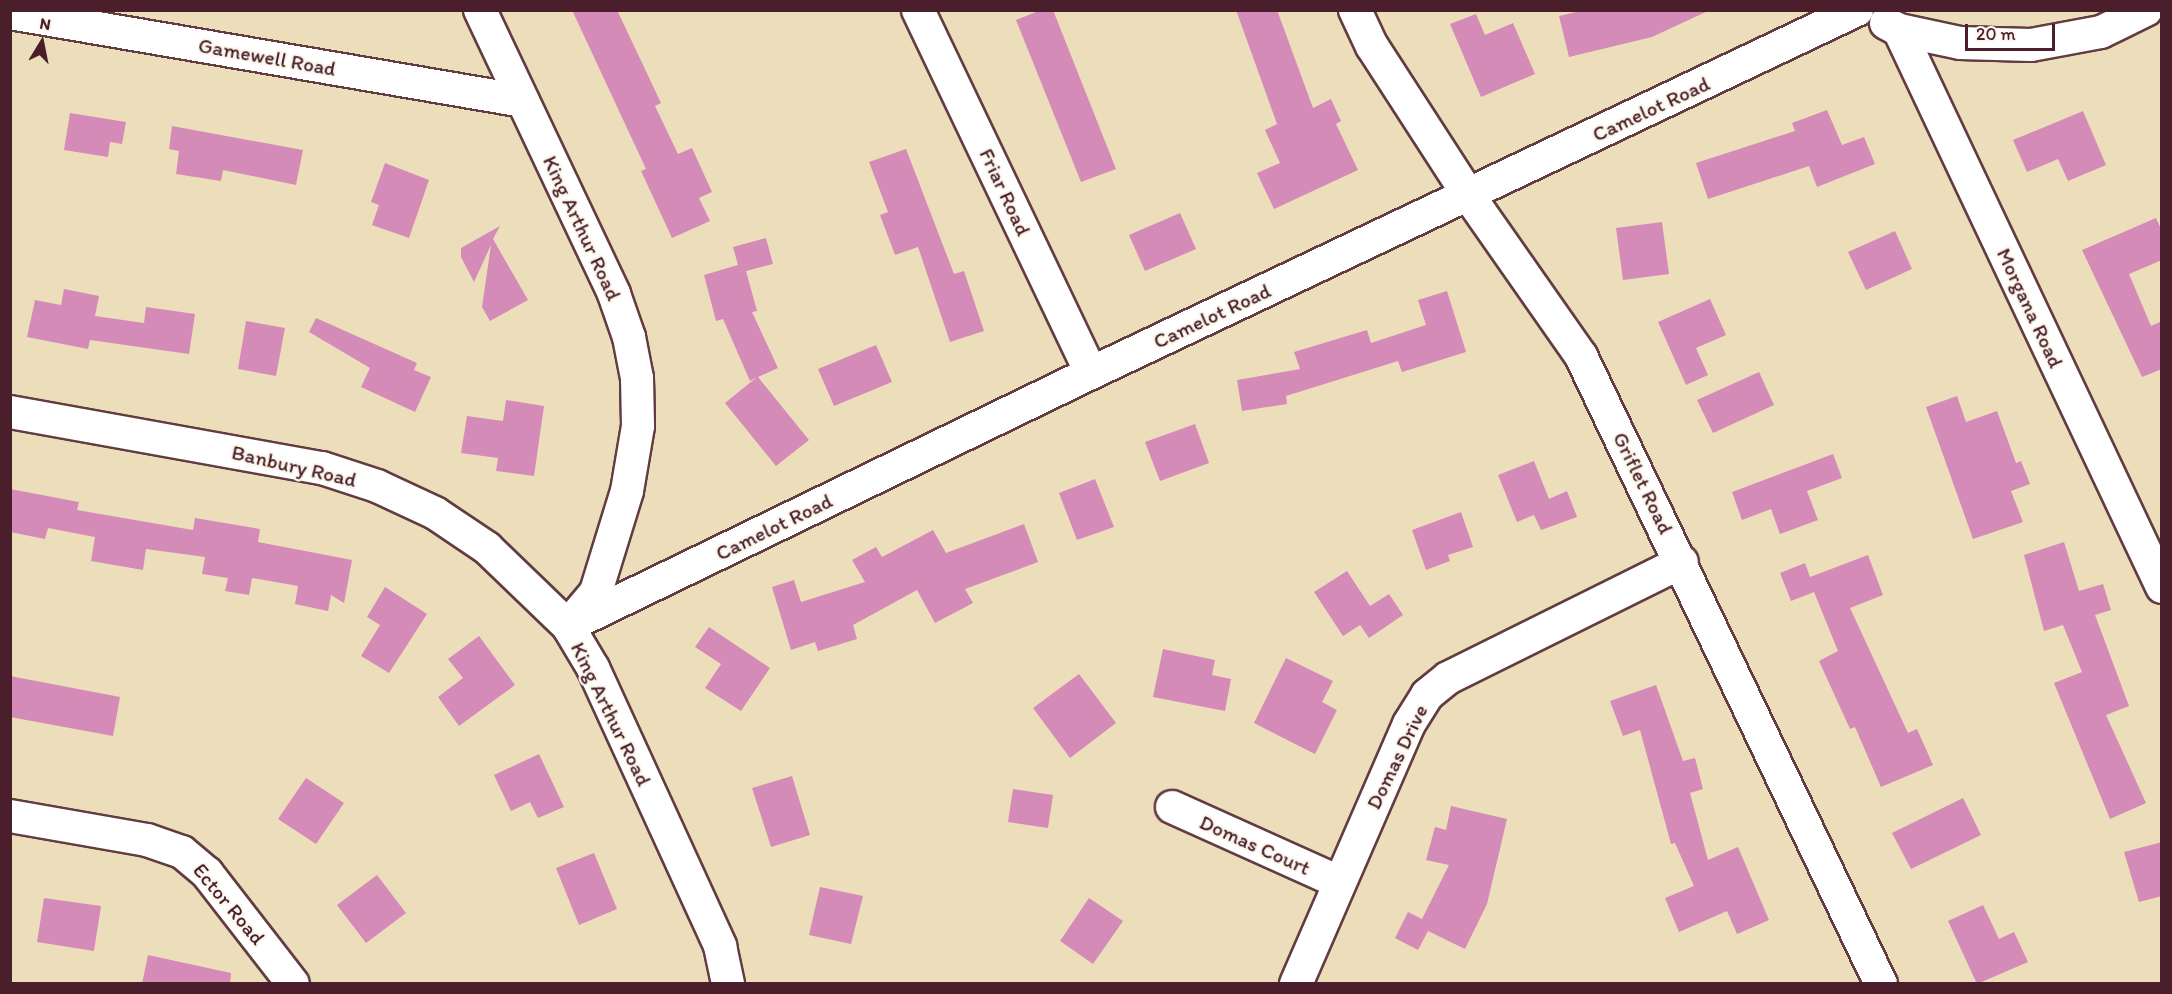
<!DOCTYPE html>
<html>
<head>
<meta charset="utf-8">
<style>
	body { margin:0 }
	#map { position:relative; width:2172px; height:994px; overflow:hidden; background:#ecdebb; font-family:Itim,sans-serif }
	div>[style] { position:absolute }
	.building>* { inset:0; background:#d58bb7 }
	.roads { filter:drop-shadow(2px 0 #623c41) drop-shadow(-2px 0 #623c41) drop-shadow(0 2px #623c41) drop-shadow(0 -2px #623c41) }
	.minor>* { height:32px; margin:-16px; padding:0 16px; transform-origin:16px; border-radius:16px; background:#fff }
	span { translate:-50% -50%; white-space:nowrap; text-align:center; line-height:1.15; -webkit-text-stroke:4.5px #fbf7ec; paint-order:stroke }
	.street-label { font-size:21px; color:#4a1f2b }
	.frame { position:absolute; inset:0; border:12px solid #4a1f2b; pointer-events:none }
	.north { position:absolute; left:12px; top:12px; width:60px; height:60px; -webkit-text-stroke:4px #fbf7ec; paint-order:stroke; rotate:10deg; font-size:16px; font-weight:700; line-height:24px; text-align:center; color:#4a1f2b }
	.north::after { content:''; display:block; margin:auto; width:21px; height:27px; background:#4a1f2b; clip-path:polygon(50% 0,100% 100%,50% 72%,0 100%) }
	.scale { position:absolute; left:1965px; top:24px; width:90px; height:27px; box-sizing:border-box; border:3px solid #4a1f2b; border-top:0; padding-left:8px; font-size:18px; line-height:21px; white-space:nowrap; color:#4a1f2b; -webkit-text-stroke:4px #fbf7ec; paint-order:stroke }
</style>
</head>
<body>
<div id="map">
	<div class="building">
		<div style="clip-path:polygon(572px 10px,617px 10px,661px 103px,655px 106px,678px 154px,692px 148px,712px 192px,699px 198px,710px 221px,672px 238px,641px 171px,646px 169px)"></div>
		<div style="clip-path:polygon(1041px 10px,1053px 10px,1116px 169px,1081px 182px,1016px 20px)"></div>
		<div style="clip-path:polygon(1236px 10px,1277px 10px,1313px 108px,1331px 99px,1341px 121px,1336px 124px,1358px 170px,1274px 209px,1257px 173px,1280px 163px,1265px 130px,1277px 124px)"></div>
		<div style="clip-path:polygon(1585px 10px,1710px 10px,1652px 37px,1569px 57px,1559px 16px)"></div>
		<div style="clip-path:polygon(1476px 14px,1485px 35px,1513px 23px,1535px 74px,1481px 97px,1450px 24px)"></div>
		<div style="clip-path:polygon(1827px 110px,1842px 145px,1864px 137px,1875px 164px,1817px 187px,1809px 166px,1708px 199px,1696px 163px,1795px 131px,1792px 123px)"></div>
		<div style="clip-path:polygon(2083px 111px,2106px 165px,2068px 181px,2058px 159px,2027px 172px,2013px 140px)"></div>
		<div style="clip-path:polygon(70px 113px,126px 122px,122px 144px,110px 142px,108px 157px,64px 150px)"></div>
		<div style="clip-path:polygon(172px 126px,303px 150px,296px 185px,223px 170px,221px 181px,176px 174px,179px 151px,169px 149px)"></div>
		<div style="clip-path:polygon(906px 149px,954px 274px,964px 271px,984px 331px,950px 342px,918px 247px,895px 255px,880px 215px,888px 212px,869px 162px)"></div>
		<div style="clip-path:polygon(385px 163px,429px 180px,409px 238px,372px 225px,379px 205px,371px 202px)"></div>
		<div style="clip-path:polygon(1180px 213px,1196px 249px,1145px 271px,1129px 235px)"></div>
		<div style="clip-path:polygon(2156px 218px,2162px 231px,2162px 260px,2129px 274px,2151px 326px,2162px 321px,2162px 369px,2142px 377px,2082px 250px)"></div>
		<div style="clip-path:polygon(1662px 222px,1669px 274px,1623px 280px,1616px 228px)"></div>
		<div style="clip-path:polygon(500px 226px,493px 239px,528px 300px,490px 321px,482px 307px,491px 245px,474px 282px,461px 257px,461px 248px)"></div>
		<div style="clip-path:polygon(1895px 231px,1912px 269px,1866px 290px,1848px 252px)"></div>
		<div style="clip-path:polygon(766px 238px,773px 264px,746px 271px,757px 311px,752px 312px,778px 368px,758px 377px,809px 440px,776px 466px,725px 403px,757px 377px,750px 381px,723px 319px,716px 321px,704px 275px,738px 265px,733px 247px)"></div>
		<div style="clip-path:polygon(64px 289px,99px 296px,95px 316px,144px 323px,146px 307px,195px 314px,189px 354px,90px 340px,88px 349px,27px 337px,35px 300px,61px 305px)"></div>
		<div style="clip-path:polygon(1447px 291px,1466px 352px,1402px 372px,1398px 361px,1286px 396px,1287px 404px,1242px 411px,1237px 380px,1300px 369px,1294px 352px,1367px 330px,1371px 343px,1426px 325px,1418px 300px)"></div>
		<div style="clip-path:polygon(1710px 299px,1726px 335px,1696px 348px,1708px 375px,1686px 385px,1658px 322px)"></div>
		<div style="clip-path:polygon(316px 318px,417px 363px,414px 370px,431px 377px,415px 412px,361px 387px,370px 368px,309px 332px)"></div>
		<div style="clip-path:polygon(246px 321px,285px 328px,276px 376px,238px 369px)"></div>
		<div style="clip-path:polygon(876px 345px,892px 382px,834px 406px,818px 369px)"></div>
		<div style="clip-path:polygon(1759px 372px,1774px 405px,1713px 433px,1697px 400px)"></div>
		<div style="clip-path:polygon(1957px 396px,1966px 422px,1997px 411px,2016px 463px,2021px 461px,2030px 484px,2011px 491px,2023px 522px,1973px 539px,1926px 407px)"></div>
		<div style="clip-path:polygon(506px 400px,544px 406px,534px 476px,496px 471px,498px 458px,461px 453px,467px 416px,503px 421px)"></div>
		<div style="clip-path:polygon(1195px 424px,1209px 463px,1160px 481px,1145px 442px)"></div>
		<div style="clip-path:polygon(1833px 454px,1842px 478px,1807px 491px,1818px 520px,1780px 534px,1771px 509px,1742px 520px,1732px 492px)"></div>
		<div style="clip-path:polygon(1534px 461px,1549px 499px,1567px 491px,1577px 517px,1541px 530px,1534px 515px,1517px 522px,1498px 475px)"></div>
		<div style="clip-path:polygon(1095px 479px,1114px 527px,1077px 540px,1059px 493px)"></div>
		<div style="clip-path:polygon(10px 489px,79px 502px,77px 510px,193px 530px,195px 518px,260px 529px,258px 542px,352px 560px,344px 603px,331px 595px,328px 611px,295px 604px,298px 586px,252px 578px,249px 595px,225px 591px,228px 578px,202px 574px,205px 557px,146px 549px,143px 570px,91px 561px,95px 537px,48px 528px,45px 539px,10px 532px)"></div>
		<div style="clip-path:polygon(1461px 512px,1473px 547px,1448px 555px,1450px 561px,1426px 570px,1412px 530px)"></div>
		<div style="clip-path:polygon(1024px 524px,1038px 562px,965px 589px,973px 603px,935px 623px,917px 590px,853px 625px,857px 639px,818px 651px,815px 642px,791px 650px,772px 587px,794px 580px,801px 602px,865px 582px,852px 560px,876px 547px,882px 557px,933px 530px,946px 553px)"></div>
		<div style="clip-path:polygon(2064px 542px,2079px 591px,2103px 584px,2111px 610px,2095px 615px,2129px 706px,2106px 715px,2146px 803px,2110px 819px,2054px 683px,2082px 672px,2063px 625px,2044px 631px,2024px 555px)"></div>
		<div style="clip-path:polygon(1868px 555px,1883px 595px,1850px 608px,1908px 733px,1917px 729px,1933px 765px,1881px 787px,1855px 727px,1850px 729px,1819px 661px,1838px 651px,1814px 592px,1791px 601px,1780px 573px,1805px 563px,1810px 577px)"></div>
		<div style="clip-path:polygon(1347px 571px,1370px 606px,1389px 594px,1403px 615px,1369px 638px,1360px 625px,1343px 636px,1314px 592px)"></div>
		<div style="clip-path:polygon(385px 587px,427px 614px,389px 673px,361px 656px,380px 625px,367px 617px)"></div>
		<div style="clip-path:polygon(709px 627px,770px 668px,741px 711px,705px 688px,721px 664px,695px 647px)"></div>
		<div style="clip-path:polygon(479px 636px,515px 685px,459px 726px,438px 697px,463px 678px,448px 659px)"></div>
		<div style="clip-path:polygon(1163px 649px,1215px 660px,1212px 675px,1231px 679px,1225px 711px,1153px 697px)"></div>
		<div style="clip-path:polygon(1286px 658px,1333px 681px,1322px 702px,1337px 710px,1315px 754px,1254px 723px)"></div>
		<div style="clip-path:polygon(1079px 674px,1116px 723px,1070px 758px,1033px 708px)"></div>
		<div style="clip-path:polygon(10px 676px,120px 697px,113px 736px,10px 717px)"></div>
		<div style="clip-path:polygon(1656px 685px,1683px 761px,1695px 758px,1703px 789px,1690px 793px,1708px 860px,1738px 847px,1769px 920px,1737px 934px,1727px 911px,1679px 932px,1665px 898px,1694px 886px,1675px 843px,1671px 844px,1640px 730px,1623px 736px,1610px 701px)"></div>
		<div style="clip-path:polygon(539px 754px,564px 807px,538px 818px,530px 802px,511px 811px,494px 775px)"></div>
		<div style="clip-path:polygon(792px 776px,810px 835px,771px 847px,752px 788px)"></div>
		<div style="clip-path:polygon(306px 778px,344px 803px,316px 844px,278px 819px)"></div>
		<div style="clip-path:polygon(1013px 789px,1053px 795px,1048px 828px,1008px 822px)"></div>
		<div style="clip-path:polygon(1963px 798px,1981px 835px,1911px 869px,1892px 833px)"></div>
		<div style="clip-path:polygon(1451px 806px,1507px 819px,1487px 904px,1465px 949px,1428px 931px,1418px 950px,1395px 938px,1408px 912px,1422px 919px,1449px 865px,1426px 860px,1435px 827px,1446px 830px)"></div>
		<div style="clip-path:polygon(2162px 842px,2162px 896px,2139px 902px,2124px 852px)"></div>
		<div style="clip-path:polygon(594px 853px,617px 909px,579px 925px,556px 868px)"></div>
		<div style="clip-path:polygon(377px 875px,406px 913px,366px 943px,337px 905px)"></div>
		<div style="clip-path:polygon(820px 887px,863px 896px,851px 944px,809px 935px)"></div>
		<div style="clip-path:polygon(44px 898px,101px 906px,94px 951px,37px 942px)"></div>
		<div style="clip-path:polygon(1089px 898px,1123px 921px,1093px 964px,1060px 941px)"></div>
		<div style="clip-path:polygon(1983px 905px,1999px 939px,2014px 932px,2028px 962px,1977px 984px,1948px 921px)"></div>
		<div style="clip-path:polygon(148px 955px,231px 973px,230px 984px,142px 984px)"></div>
	</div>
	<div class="roads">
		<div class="minor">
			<div style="left:480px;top:10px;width:314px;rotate:64.7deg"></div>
			<div style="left:614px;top:294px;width:46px;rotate:70.8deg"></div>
			<div style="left:629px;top:337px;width:42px;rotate:79deg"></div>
			<div style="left:637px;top:378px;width:48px;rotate:88.8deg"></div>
			<div style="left:638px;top:426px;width:66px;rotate:99.6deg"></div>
			<div style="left:627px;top:491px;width:106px;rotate:107.1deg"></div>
			<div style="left:596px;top:592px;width:38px;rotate:130deg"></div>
			<div style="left:918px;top:10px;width:402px;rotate:64.5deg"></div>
			<div style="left:1355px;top:10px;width:40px;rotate:65deg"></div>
			<div style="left:1372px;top:46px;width:179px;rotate:57.1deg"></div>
			<div style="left:1469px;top:196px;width:195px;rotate:55deg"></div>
			<div style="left:1581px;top:356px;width:696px;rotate:64.47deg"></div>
			<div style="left:10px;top:13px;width:520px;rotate:9.73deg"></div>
			<div style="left:1886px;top:23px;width:15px;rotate:28deg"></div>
			<div style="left:1899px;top:30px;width:62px;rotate:12deg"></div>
			<div style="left:1960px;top:43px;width:71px;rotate:1.6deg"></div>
			<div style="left:2031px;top:45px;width:71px;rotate:-10.5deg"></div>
			<div style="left:2101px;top:32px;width:50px;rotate:-26.1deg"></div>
			<div style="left:1899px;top:30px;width:616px;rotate:64.72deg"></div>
			<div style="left:10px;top:412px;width:317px;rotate:10.2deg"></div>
			<div style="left:322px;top:468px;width:58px;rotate:18.1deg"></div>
			<div style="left:377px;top:486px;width:64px;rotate:25deg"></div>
			<div style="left:435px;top:513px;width:63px;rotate:33.9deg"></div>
			<div style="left:487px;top:548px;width:112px;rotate:43.9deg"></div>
			<div style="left:568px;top:626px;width:49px;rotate:59.2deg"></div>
			<div style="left:593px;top:668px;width:306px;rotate:65.4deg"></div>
			<div style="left:720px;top:946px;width:39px;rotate:78deg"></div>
			<div style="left:568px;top:626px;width:581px;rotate:-25.82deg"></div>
			<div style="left:1091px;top:373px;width:848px;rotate:-25.36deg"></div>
			<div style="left:1172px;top:807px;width:183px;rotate:24.2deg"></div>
			<div style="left:10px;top:816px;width:139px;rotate:9.9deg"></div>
			<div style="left:147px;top:840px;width:37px;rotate:19deg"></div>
			<div style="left:182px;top:852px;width:33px;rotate:40deg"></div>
			<div style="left:207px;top:873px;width:140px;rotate:52.2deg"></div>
			<div style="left:1296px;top:984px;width:283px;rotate:-66.5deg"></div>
			<div style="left:1409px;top:724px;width:34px;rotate:-58deg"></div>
			<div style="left:1427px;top:695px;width:27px;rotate:-39deg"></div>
			<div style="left:1448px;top:678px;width:261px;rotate:-26.4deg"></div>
		</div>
	</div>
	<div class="street-label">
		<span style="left:267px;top:57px;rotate:10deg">Gamewell Road</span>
		<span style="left:1651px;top:109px;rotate:-25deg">Camelot Road</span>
		<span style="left:1005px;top:192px;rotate:65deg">Friar Road</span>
		<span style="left:582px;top:228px;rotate:65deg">King Arthur Road</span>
		<span style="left:2030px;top:308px;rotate:65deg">Morgana Road</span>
		<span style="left:1212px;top:316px;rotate:-25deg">Camelot Road</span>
		<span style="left:294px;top:466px;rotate:13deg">Banbury Road</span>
		<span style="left:1643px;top:483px;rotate:64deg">Griflet Road</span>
		<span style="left:774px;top:527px;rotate:-26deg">Camelot Road</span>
		<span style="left:611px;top:714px;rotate:64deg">King Arthur Road</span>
		<span style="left:1397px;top:757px;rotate:-64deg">Domas Drive</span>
		<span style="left:1255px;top:845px;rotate:24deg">Domas Court</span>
		<span style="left:229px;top:904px;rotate:50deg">Ector Road</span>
	</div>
	<div class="frame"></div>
	<div class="north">N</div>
	<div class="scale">20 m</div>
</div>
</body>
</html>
